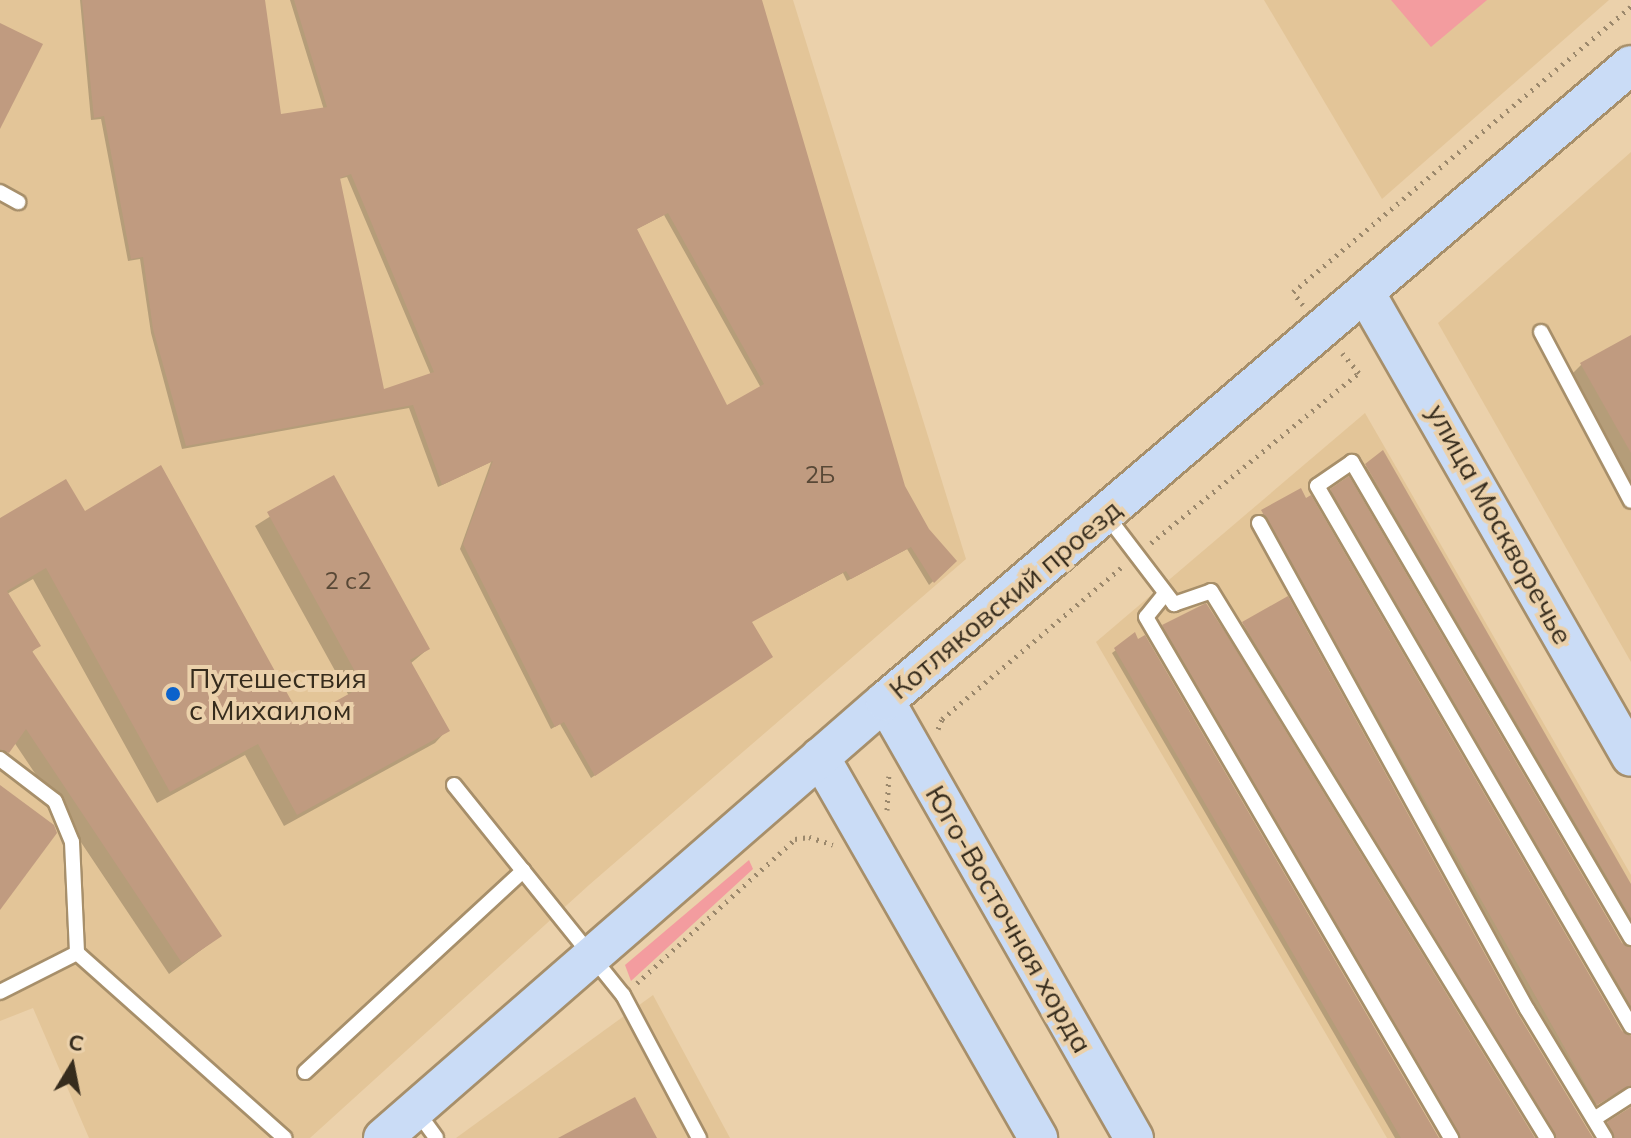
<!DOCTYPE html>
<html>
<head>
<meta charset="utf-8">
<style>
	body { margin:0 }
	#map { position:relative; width:1631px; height:1138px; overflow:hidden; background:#ebd1ab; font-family:Mulish,sans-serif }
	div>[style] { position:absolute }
	.built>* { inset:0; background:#e3c598 }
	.green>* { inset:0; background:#f39c9f }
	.shadow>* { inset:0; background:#0003 }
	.building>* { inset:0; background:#c09b80 }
	.path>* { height:5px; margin-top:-2.5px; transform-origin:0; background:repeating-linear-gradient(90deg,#9b886c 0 2px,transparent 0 8px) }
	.roads { filter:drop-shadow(2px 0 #a78f6a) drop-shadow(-2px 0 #a78f6a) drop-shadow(0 2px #a78f6a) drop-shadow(0 -2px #a78f6a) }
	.lane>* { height:14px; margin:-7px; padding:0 7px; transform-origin:7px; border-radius:7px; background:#fff }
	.secondary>* { height:38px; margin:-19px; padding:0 19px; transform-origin:19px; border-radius:19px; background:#cadcf6 }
	.dots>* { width:22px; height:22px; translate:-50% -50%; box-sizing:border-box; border:4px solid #ebd1ab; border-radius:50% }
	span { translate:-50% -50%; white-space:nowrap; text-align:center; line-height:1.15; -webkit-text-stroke:8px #ebd1ab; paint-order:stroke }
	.number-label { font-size:24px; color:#584836 }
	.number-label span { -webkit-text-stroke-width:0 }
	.street-label { font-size:28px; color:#362c1d }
	.poi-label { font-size:28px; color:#362c1d }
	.left { translate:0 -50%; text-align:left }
	.north { position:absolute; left:32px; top:1026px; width:80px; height:80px; -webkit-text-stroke:6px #ebd1ab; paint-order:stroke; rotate:10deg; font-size:22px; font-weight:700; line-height:32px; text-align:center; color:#362c1d }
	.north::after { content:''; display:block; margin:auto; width:28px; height:36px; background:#362c1d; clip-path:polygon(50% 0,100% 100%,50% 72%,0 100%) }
</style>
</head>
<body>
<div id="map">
	<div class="built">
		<div style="clip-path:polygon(0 0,793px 0,966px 559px,589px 885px,310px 1138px,89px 1138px,33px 1008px,0 1021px)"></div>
		<div style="clip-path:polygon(1264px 0,1609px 0,1382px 199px)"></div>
		<div style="clip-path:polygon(1631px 152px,1631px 662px,1438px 323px)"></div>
		<div style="clip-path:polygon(1365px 413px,1631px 875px,1631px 1138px,1387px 1138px,1096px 642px)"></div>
		<div style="clip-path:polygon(653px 995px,730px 1138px,456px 1138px)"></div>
	</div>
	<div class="green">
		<div style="clip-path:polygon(1391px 0,1487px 0,1431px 47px)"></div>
		<div style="clip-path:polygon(749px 860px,753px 869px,631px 981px,625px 965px)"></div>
	</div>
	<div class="shadow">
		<div style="clip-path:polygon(evenodd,80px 0,263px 0,279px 116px,324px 110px,290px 0,761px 0,903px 487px,927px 530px,955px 561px,929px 585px,907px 549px,847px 581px,843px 573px,750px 622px,767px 660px,591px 778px,560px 724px,551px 729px,460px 549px,491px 462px,438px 487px,409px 408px,182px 449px,151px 333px,140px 259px,128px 261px,101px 119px,91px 120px,80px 0,347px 177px,431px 375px,382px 392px,339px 179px,347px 177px,80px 0,664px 215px,761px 388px,726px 408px,635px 230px,664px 215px)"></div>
		<div style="clip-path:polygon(1631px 337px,1631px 498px,1565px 381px,1582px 364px)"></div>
		<div style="clip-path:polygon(1366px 466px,1631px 888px,1631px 927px,1363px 469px)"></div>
		<div style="clip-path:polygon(333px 477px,428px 649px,410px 664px,447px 730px,435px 743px,284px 826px,245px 755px,157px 803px,33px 579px,7px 594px,38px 646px,31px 653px,220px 936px,169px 974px,14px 742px,0 760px,0 521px,84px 514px,301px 723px,349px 696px,255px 526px)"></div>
		<div style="clip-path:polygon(1332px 491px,1621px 945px,1631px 947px,1631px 1015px,1328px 494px)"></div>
		<div style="clip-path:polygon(1306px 501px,1621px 1033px,1631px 1036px,1631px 1092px,1621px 1089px,1593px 1107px,1259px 515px)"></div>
		<div style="clip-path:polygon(1243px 624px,1517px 1015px,1591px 1138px,1553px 1138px,1240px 627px)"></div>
		<div style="clip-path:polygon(1163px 626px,1533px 1138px,1457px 1138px,1160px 630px)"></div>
		<div style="clip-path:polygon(1116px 650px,1437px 1138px,1395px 1138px,1112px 653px)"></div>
		<div style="clip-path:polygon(1631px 1109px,1631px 1138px,1611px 1138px,1605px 1127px)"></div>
	</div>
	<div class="building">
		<div style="clip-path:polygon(evenodd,82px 0,265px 0,281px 114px,327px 107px,294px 0,762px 0,905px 486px,929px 529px,957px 561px,934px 583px,911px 547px,851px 579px,846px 571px,752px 622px,773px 657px,595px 776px,564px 722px,555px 727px,463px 544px,493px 461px,442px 485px,413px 405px,186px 446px,153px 329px,143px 257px,131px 259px,104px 116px,94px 118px,82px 0,351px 174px,434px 372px,384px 389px,340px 178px,351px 174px,82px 0,668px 213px,764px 384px,727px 405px,637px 229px,668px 213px)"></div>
		<div style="clip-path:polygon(0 23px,43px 44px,0 129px)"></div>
		<div style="clip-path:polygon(1631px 335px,1631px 453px,1580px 363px)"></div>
		<div style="clip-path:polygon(1383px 450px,1631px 884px,1631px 918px,1365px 464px)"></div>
		<div style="clip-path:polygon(161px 465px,302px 720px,363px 686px,267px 512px,334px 475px,430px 649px,410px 660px,450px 731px,297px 815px,258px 744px,170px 792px,46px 568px,7px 591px,41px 646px,32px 651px,222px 936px,182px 963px,26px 729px,9px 753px,0 749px,0 518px,66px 479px,85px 511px)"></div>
		<div style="clip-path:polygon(1349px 476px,1622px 943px,1631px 948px,1631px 1006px,1330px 489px)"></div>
		<div style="clip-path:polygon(1301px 488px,1306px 498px,1311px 495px,1622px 1031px,1631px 1036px,1631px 1085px,1597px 1105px,1261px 510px)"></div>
		<div style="clip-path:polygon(1288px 596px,1518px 1014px,1593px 1138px,1557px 1138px,1242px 622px)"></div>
		<div style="clip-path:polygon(1206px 603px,1225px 632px,1535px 1138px,1461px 1138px,1162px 625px)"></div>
		<div style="clip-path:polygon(1135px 632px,1138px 639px,1145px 635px,1439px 1138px,1401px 1138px,1114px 648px)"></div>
		<div style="clip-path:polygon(0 785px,54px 825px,57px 833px,0 910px)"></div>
		<div style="clip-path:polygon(635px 1097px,657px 1138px,558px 1138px)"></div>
		<div style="clip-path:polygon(1631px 1107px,1631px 1138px,1615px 1138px,1607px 1122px)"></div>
	</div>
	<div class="path">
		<div style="left:1303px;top:305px;width:16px;rotate:-128deg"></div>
		<div style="left:1293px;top:292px;width:443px;rotate:-40.2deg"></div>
		<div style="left:1151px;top:543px;width:269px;rotate:-39.3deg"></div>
		<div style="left:1359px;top:373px;width:26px;rotate:-130deg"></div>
		<div style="left:938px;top:729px;width:11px;rotate:-68deg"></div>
		<div style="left:942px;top:719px;width:236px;rotate:-40.2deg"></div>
		<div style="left:887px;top:810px;width:34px;rotate:-87deg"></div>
		<div style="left:637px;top:983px;width:214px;rotate:-42.3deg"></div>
		<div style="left:795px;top:839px;width:14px;rotate:-8deg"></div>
		<div style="left:809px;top:837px;width:25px;rotate:18deg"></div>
	</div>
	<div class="roads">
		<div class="lane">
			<div style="left:0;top:192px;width:21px;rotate:29deg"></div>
			<div style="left:1541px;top:332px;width:191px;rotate:62deg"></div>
			<div style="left:1107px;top:516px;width:111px;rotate:52.7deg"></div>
			<div style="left:1174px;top:604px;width:39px;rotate:-19deg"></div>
			<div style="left:1211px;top:591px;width:642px;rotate:58.44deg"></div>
			<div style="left:1259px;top:523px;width:555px;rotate:61.13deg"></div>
			<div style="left:1527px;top:1009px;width:151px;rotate:58.8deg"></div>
			<div style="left:1164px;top:595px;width:28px;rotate:129deg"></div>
			<div style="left:1146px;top:617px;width:604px;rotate:59.65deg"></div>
			<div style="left:0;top:759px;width:69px;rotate:37.4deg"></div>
			<div style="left:55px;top:801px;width:44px;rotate:67.5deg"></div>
			<div style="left:72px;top:842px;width:111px;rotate:87.4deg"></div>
			<div style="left:77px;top:953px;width:278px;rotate:41.7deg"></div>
			<div style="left:454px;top:785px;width:270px;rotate:51.2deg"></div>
			<div style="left:623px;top:995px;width:162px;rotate:62deg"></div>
			<div style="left:1631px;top:938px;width:552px;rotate:-120.38deg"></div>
			<div style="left:1352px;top:462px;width:42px;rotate:145.6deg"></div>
			<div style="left:1317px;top:486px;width:625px;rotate:59.82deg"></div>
			<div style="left:0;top:992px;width:86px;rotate:-26.9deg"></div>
			<div style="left:305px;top:1072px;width:297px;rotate:-42.7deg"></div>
			<div style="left:416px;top:1110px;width:34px;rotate:54deg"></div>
			<div style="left:1594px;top:1119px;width:44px;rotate:-33deg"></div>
		</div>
		<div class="secondary">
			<div style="left:1366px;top:294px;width:533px;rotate:60.22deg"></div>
			<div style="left:885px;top:701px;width:503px;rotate:60.33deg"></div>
			<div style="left:820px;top:757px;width:439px;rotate:60.2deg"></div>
			<div style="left:383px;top:1138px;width:666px;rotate:-41.04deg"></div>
			<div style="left:885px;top:701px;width:980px;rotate:-40.45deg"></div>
		</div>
	</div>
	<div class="dots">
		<div style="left:173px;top:694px;background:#0c62cb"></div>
	</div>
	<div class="number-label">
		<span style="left:820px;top:475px">2Б</span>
		<span style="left:348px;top:581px">2 с2</span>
	</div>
	<div class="street-label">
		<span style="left:1500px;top:524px;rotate:61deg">улица Москворечье</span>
		<span style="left:1005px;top:599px;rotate:-40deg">Котляковский проезд</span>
		<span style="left:1009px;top:919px;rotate:60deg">Юго-Восточная хорда</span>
	</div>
	<div class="poi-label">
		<span class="left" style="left:189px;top:694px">Путешествия<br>с Михаилом</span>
	</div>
	<div class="north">С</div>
</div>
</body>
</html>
